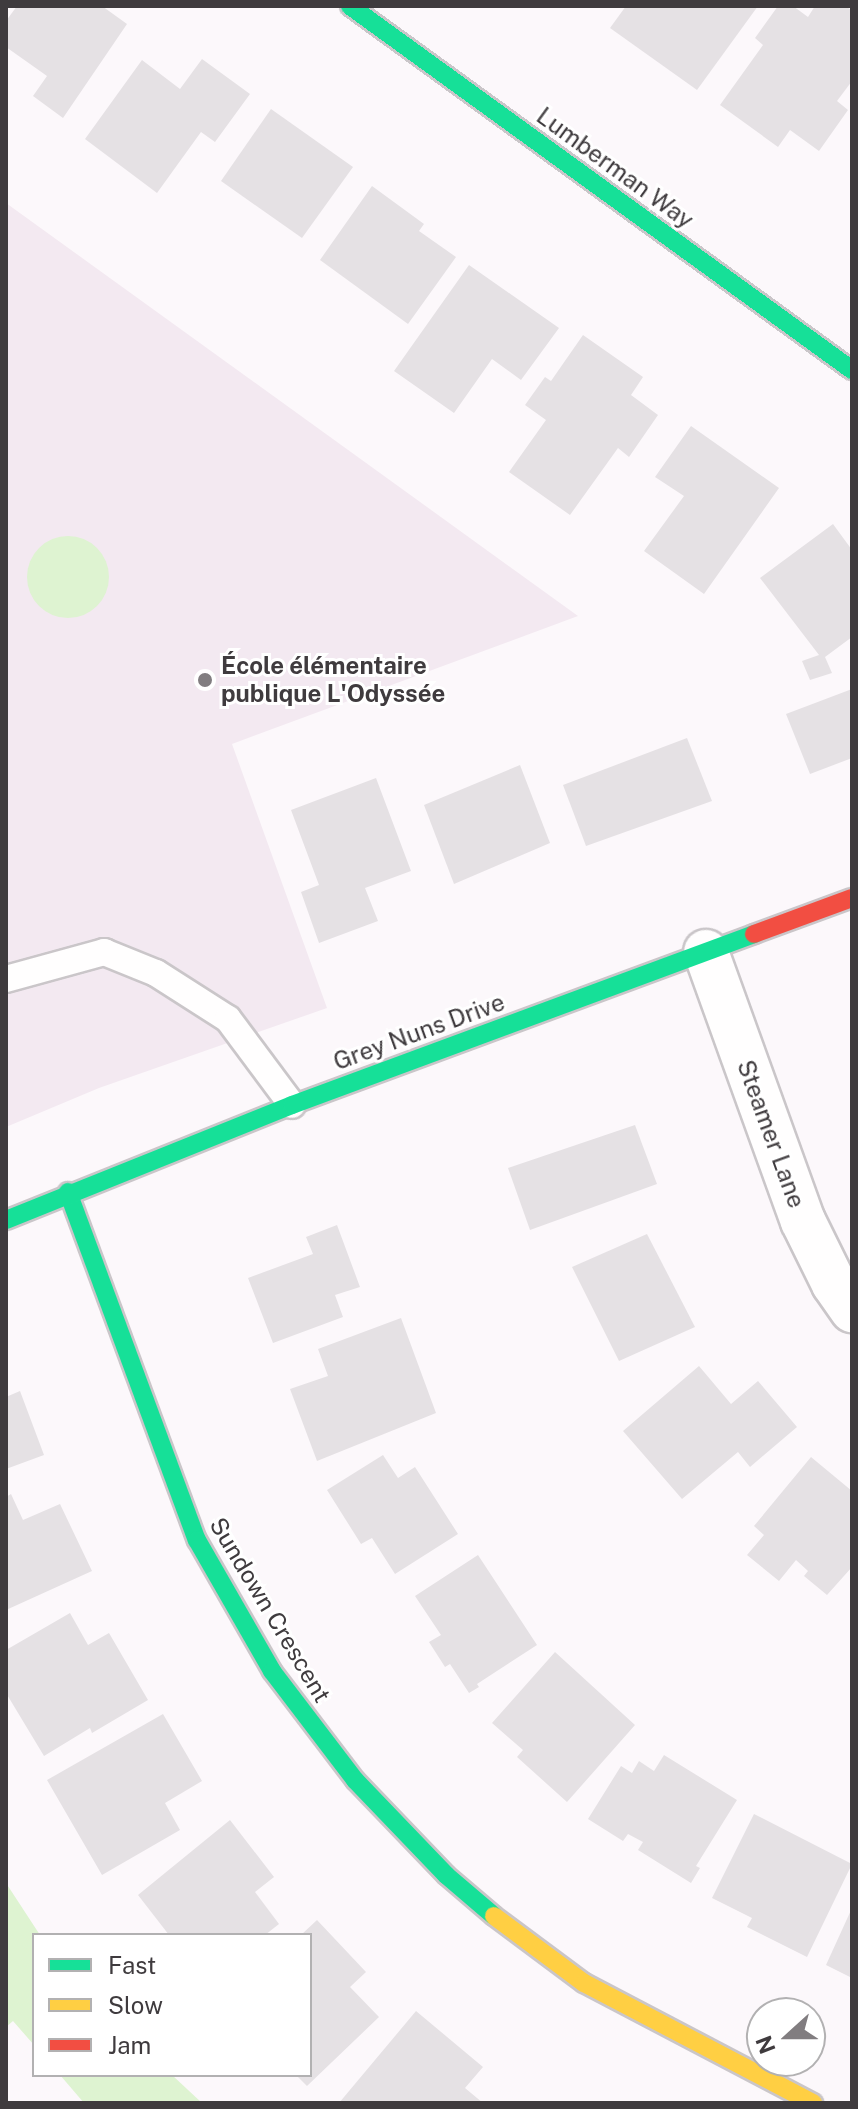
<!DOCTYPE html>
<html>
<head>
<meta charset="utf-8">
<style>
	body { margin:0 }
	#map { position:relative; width:858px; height:2109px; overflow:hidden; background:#fcf8fb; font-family:"Public Sans",sans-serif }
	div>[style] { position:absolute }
	.built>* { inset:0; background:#f3e9f1 }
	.green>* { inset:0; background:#def3d1 }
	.round { border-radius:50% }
	.building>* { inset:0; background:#e5e1e4 }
	.roads { filter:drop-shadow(2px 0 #cac6c9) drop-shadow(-2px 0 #cac6c9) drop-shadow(0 2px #cac6c9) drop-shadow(0 -2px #cac6c9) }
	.lane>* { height:26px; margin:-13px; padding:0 13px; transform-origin:13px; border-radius:13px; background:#fffefe }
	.street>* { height:44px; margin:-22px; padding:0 22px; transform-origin:22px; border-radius:22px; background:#fffefe }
	.fast>* { height:18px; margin:-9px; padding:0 9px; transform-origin:9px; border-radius:9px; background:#16e098 }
	.slow>* { height:18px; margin:-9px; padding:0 9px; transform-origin:9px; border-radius:9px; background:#ffcf43 }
	.jam>* { height:18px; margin:-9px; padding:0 9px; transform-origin:9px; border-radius:9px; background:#f24e42 }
	.dots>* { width:22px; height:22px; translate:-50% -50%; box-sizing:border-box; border:4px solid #fff; border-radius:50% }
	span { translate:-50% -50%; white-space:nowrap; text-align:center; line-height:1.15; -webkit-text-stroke:6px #fff; paint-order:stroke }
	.street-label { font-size:24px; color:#3f3b3e }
	.poi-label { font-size:24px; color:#3f3b3e; font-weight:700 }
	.left { translate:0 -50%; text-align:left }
	.frame { position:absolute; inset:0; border:8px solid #3f3b3e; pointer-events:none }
	.legend { position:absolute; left:32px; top:1933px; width:280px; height:144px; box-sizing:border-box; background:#fff; border:2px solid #b2b1b2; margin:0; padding:10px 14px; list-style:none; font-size:24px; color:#3f3b3e }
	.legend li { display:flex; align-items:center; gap:16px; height:40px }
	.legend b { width:40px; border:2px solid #b2b1b2 }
	.north { position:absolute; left:746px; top:1997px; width:80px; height:80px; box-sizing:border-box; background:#fff; border:2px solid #b2b1b2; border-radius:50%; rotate:249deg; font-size:22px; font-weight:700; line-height:32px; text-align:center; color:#3f3b3e }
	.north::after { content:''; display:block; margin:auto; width:28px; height:36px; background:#817d80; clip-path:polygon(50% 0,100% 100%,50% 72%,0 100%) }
</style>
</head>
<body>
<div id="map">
	<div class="built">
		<div style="clip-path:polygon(6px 203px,578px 616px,232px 744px,327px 1008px,99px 1088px,6px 1127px)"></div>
	</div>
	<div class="green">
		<div class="round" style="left:27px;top:536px;width:82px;height:82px"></div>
		<div style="clip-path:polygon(6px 1883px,40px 1935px,34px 1935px,34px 2045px,13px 2021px,6px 2027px)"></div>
		<div style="clip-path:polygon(60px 2075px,172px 2075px,202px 2103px,84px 2103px)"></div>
	</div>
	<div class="building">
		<div style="clip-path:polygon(17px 6px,102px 6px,127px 24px,63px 118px,33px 96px,47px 76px,6px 47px,6px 21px)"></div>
		<div style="clip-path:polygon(626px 6px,758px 6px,697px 90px,610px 28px)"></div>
		<div style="clip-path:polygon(778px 6px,793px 6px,808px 17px,815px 6px,846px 6px,852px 11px,852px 81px,837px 101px,848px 110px,819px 151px,790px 130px,778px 147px,720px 105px,763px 45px,755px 38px)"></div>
		<div style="clip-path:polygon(202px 59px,250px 94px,215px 142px,201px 132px,157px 193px,85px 139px,142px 60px,180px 89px)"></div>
		<div style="clip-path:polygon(271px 109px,353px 167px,302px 238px,221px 181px)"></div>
		<div style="clip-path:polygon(372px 186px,424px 224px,419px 231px,456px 257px,408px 324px,320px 260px)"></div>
		<div style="clip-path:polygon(469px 265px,559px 328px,521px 380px,492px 359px,454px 413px,394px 371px)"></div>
		<div style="clip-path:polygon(583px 335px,643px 377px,631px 395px,658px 415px,629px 457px,618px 448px,570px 515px,509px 472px,546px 420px,525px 405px,545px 377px,551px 381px)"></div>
		<div style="clip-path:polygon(691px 426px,779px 488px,704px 594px,644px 551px,684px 496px,655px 477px)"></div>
		<div style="clip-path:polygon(833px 524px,852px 550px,852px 637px,825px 657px,832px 673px,810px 680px,802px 661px,819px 655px,760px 578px)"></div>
		<div style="clip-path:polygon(852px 689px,852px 758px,810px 774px,786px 714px)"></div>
		<div style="clip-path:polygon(687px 738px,712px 801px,586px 846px,563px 785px)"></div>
		<div style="clip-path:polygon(520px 765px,550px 843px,454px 884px,424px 805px)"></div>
		<div style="clip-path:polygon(376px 778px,411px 871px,365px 888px,378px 921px,319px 943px,301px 892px,319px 885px,291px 810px)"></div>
		<div style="clip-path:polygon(635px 1125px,657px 1184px,530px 1230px,508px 1168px)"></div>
		<div style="clip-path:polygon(337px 1225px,360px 1287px,335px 1295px,343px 1317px,273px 1343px,248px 1278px,313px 1254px,306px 1237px)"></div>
		<div style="clip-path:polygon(647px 1234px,695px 1327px,619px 1361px,572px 1267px)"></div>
		<div style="clip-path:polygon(401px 1318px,436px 1413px,317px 1461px,290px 1389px,328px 1376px,318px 1349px)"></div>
		<div style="clip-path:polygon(699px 1366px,731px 1404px,758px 1381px,797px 1427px,750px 1467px,738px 1452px,682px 1499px,623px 1431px)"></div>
		<div style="clip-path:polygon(20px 1391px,44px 1455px,6px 1469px,6px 1397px)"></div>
		<div style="clip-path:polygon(383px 1455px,398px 1478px,415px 1467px,458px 1534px,395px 1574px,372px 1538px,361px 1544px,327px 1490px)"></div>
		<div style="clip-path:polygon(811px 1457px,852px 1491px,852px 1567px,827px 1595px,804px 1576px,808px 1571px,796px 1560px,779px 1581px,747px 1555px,764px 1535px,754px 1526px)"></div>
		<div style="clip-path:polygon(11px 1494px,23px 1520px,60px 1504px,92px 1571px,6px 1610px,6px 1497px)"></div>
		<div style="clip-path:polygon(478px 1555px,537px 1645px,477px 1684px,479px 1687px,469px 1693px,450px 1664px,445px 1667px,429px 1642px,441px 1635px,415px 1596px)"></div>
		<div style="clip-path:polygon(70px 1613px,88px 1645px,109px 1633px,148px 1700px,92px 1733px,90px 1728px,44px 1756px,6px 1693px,6px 1650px)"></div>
		<div style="clip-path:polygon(555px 1652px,635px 1725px,567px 1802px,517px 1757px,523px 1750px,492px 1723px)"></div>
		<div style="clip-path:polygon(163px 1714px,202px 1781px,165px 1803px,180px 1830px,102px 1875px,47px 1780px)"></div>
		<div style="clip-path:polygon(664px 1755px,737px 1800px,696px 1866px,700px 1868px,691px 1883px,638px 1850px,643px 1842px,628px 1834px,623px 1841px,588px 1819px,621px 1766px,632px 1773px,639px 1761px,654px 1771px)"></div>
		<div style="clip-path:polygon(754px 1814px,852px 1864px,807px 1957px,747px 1927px,752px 1918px,712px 1898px)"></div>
		<div style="clip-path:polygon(230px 1820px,274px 1877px,255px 1892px,279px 1924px,265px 1935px,169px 1935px,138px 1895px)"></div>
		<div style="clip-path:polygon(852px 1908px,852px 1978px,826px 1965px)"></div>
		<div style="clip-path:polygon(317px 1920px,366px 1972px,350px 1987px,379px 2017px,307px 2086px,296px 2075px,310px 2075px,310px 1935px,301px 1935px)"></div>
		<div style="clip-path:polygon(416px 2011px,483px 2067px,465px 2088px,483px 2103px,339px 2103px)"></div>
	</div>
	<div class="roads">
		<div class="lane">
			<div style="left:6px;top:979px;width:102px;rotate:-15.4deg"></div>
			<div style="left:104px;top:952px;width:56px;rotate:22deg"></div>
			<div style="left:156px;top:973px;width:85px;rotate:32.6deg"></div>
			<div style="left:228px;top:1019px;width:107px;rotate:53.3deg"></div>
		</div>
		<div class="street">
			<div style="left:706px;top:952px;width:286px;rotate:70.2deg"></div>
			<div style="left:803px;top:1221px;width:70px;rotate:63.8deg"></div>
			<div style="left:834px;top:1284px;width:32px;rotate:55deg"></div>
		</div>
		<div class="fast">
			<div style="left:350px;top:6px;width:620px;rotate:35.95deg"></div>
			<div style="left:68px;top:1192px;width:371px;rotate:69.7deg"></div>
			<div style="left:197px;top:1540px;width:151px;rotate:60.2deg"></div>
			<div style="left:272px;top:1671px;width:137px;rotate:52.7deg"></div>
			<div style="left:355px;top:1780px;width:132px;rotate:46.2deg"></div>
			<div style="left:446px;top:1875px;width:63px;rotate:40.5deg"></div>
			<div style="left:6px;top:1220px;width:308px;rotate:-21.9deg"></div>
			<div style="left:292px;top:1105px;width:493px;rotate:-20.3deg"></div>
		</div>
		<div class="slow">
			<div style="left:494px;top:1916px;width:112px;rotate:36.7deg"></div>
			<div style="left:584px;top:1983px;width:259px;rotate:27.7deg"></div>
		</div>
		<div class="jam">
			<div style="left:754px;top:934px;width:104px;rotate:-20.2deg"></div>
		</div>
	</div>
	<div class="dots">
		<div style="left:205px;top:680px;background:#817d80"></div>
	</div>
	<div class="street-label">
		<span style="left:615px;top:168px;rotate:36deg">Lumberman Way</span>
		<span style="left:419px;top:1032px;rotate:-20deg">Grey Nuns Drive</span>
		<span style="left:771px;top:1134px;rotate:70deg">Steamer Lane</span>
		<span style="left:270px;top:1610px;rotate:59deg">Sundown Crescent</span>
	</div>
	<div class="poi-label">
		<span class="left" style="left:221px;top:680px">École élémentaire<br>publique L'Odyssée</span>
	</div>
	<div class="frame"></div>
	<ul class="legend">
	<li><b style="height:10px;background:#16e098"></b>Fast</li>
	<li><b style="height:10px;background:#ffcf43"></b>Slow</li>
	<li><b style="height:10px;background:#f24e42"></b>Jam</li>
	</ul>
	<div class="north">N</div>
</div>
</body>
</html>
